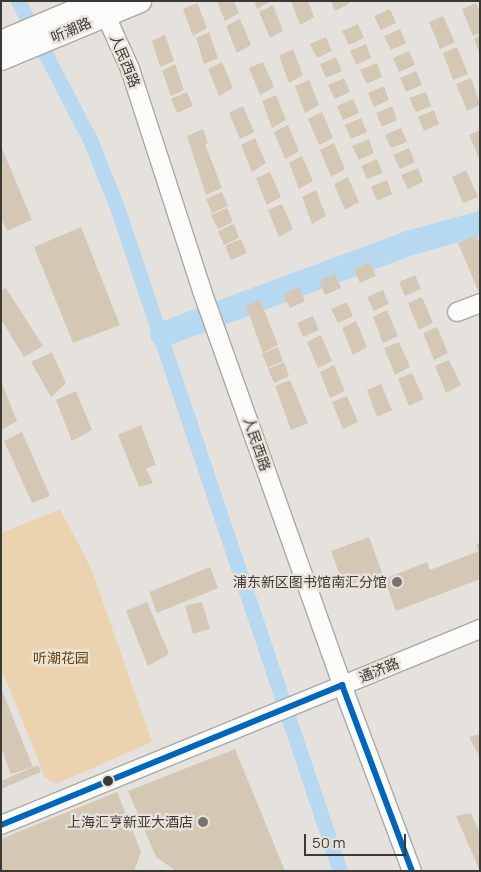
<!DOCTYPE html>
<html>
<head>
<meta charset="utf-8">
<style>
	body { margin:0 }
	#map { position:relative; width:481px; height:872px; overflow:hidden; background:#e5e2de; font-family:Manrope,"Noto Sans SC",sans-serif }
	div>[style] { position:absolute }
	.green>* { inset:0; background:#ecd3b0 }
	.canal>* { height:15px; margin:-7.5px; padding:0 7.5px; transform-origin:7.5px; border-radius:7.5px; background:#b6d8f0 }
	.river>* { height:25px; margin:-12.5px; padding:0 12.5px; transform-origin:12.5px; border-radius:12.5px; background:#b6d8f0 }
	.building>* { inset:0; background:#d4c8b5 }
	.roads { filter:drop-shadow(1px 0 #aaa8a5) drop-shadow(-1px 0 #aaa8a5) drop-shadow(0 1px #aaa8a5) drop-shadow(0 -1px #aaa8a5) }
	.minor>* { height:18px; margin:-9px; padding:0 9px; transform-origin:9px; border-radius:9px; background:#fbfbfa }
	.major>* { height:22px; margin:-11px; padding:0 11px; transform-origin:11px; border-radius:11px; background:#fbfbfa }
	.bus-1>* { height:6px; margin:-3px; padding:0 3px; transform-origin:3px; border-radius:3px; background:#0065bd }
	.dots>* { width:14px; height:14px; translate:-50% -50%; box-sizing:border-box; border:2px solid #e8e2db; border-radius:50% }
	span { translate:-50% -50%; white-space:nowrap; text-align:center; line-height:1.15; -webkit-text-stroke:4.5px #e8e2db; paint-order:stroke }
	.street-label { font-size:14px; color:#3b3936 }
	.poi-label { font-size:14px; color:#3b3936 }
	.right { translate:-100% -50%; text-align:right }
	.park-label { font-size:14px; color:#694500 }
	.frame { position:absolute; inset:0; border:2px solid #3b3936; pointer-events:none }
	.scale { position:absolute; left:304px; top:834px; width:102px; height:22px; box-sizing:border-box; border:2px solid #3b3936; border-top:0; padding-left:6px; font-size:15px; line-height:18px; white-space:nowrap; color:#3b3936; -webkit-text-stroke:4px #e8e2db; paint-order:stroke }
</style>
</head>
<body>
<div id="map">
	<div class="green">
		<div style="clip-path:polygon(60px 509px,91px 568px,152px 742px,56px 784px,45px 777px,1px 668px,1px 533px)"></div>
	</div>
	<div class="canal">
		<div style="left:18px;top:1px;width:159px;rotate:62.6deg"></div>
		<div style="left:91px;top:142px;width:73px;rotate:68.3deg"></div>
		<div style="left:118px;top:210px;width:697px;rotate:71.44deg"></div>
	</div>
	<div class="river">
		<div style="left:162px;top:334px;width:265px;rotate:-20.3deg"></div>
		<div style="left:411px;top:242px;width:72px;rotate:-15.4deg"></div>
	</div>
	<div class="building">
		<div style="clip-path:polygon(217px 1px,234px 1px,239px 13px,225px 21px)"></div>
		<div style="clip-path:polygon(254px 1px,271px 1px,257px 9px)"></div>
		<div style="clip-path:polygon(291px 1px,308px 1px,314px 17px,300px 25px)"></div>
		<div style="clip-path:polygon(331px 1px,348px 1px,349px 4px,335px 11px)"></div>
		<div style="clip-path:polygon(197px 3px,207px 28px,193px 36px,183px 9px)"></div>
		<div style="clip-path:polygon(476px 3px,480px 12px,480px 33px,473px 36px,462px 9px)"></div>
		<div style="clip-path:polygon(273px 5px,283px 31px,270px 38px,259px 12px)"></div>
		<div style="clip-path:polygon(390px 9px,396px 23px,381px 30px,374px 16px)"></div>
		<div style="clip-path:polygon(443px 16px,455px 42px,440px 49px,429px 22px)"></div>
		<div style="clip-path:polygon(240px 19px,251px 45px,237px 53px,226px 26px)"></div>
		<div style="clip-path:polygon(358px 24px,364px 38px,349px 45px,342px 31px)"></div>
		<div style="clip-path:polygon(400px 29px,406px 43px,391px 50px,384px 36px)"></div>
		<div style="clip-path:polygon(209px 32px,218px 58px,204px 64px,196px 38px)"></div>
		<div style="clip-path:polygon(165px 35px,174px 61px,160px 67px,152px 41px)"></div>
		<div style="clip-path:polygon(480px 36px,480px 54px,474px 39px)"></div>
		<div style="clip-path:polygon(326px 37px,332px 51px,317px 58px,310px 44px)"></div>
		<div style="clip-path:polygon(366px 44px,371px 58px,356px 65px,350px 51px)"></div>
		<div style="clip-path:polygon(457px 47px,468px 74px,453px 80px,443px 53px)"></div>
		<div style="clip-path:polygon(293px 49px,303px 75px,289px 83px,279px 56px)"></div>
		<div style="clip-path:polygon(409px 51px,415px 65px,399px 72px,393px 58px)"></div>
		<div style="clip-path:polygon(336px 57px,342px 71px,326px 78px,320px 64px)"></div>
		<div style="clip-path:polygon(222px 62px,233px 88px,219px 96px,208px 69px)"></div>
		<div style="clip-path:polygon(263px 62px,274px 87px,260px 95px,249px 68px)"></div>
		<div style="clip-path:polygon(377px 63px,382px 77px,367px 84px,360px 70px)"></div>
		<div style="clip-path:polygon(175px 64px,184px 90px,171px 96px,162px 71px)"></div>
		<div style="clip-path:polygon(416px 71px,422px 85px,406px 92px,400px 78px)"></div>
		<div style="clip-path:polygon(344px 78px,350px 92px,335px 99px,328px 85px)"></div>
		<div style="clip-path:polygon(471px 78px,480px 105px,467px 111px,456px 84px)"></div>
		<div style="clip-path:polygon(309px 80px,319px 105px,305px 113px,295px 86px)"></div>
		<div style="clip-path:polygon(384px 86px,389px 100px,374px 107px,368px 93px)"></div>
		<div style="clip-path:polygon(187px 92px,193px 106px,177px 113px,171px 99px)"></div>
		<div style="clip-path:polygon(426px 92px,431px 106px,416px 112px,409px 98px)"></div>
		<div style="clip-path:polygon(276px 95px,286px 120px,272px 128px,262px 101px)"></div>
		<div style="clip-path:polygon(353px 99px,359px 113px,343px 120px,337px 106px)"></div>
		<div style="clip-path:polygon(243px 106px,254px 132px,240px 139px,229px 113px)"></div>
		<div style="clip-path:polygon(392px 106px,397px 120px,382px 127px,376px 113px)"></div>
		<div style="clip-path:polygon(434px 110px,439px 124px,424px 131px,418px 117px)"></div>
		<div style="clip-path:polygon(322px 112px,333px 138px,319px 145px,308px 119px)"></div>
		<div style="clip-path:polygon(361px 118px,367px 132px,351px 139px,345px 125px)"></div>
		<div style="clip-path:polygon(288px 125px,299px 151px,285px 159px,274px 132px)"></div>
		<div style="clip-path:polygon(401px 128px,407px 142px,391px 148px,385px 135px)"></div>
		<div style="clip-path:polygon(203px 129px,208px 143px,205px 144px,222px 188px,206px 195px,187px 136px)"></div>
		<div style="clip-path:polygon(480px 130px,480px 161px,469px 135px)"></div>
		<div style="clip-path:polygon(255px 138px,266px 163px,252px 172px,241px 145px)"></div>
		<div style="clip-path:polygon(369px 139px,374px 153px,359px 160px,352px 146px)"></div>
		<div style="clip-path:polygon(334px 143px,345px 169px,331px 177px,320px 150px)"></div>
		<div style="clip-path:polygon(1px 146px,32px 220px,7px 231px,1px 218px)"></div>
		<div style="clip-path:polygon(409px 148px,415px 162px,400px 169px,393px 155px)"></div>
		<div style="clip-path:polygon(302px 156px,313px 181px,299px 189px,289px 163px)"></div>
		<div style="clip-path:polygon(377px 159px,383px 173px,367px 179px,361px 166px)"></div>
		<div style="clip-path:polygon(418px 168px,423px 182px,408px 189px,401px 175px)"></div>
		<div style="clip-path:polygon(466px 170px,478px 197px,463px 203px,452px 177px)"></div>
		<div style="clip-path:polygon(270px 172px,281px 197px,267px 205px,256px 178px)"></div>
		<div style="clip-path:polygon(348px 177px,359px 202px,345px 210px,334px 184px)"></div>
		<div style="clip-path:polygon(387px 180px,392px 194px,377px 201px,371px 187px)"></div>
		<div style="clip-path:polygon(316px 190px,326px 216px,312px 224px,302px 197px)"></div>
		<div style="clip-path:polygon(222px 192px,228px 206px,212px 213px,206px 199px)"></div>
		<div style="clip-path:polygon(282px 204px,293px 229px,279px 237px,268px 210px)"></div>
		<div style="clip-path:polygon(227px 208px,233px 222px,218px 229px,211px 215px)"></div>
		<div style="clip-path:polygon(234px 224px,239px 238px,224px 245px,218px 231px)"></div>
		<div style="clip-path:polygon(81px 227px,120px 325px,73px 343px,34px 247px)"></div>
		<div style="clip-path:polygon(476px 236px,480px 244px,480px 295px,458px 243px)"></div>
		<div style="clip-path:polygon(241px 239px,247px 253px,231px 260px,225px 246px)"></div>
		<div style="clip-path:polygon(370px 262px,376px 276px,360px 283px,354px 269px)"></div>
		<div style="clip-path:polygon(335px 274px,341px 288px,325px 295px,319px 281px)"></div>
		<div style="clip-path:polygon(415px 275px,421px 289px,405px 296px,399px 282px)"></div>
		<div style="clip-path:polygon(299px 287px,305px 301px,290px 308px,283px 294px)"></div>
		<div style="clip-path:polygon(6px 288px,43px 346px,24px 357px,1px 319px,1px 290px)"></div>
		<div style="clip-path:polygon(383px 290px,389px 304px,374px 311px,367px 297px)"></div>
		<div style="clip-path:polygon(422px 297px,433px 323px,419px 330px,408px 303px)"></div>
		<div style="clip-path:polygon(260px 300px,278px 345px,263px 353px,246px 306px)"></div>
		<div style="clip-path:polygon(347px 302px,353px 316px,338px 323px,331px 309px)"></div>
		<div style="clip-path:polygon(387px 310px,398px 336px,383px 343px,373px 317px)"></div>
		<div style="clip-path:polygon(313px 316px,319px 330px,303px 337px,297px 323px)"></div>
		<div style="clip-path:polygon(356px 321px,367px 347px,353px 355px,342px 328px)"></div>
		<div style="clip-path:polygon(437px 327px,448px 353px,434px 360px,423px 333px)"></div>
		<div style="clip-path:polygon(321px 335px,332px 361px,318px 368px,307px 342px)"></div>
		<div style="clip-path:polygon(399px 342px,410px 367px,395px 375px,384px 348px)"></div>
		<div style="clip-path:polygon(278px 347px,283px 361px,268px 368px,262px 354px)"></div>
		<div style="clip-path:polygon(52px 352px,66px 383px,51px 397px,31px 362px)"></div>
		<div style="clip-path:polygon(449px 360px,461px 385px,446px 393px,435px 366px)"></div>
		<div style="clip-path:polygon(284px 362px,289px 376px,274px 383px,268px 369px)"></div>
		<div style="clip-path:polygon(334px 365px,345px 391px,330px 398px,320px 372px)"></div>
		<div style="clip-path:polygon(412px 373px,424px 399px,409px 406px,398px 379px)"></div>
		<div style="clip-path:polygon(290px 380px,308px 423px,291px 430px,275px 386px)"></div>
		<div style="clip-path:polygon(1px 381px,17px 421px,1px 430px)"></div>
		<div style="clip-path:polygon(381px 384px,392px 410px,377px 417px,367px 390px)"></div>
		<div style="clip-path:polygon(76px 391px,92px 430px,72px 441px,56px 400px)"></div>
		<div style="clip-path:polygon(347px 396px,358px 422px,343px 429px,332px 402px)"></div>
		<div style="clip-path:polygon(141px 425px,156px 465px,146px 468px,153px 483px,139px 487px,118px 435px)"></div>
		<div style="clip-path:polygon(22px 432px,50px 496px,32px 503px,4px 441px)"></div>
		<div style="clip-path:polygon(369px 537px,382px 573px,344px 587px,331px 551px)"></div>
		<div style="clip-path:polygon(480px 543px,480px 579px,396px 611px,384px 579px,427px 562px,430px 570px,479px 551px,476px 545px)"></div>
		<div style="clip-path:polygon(210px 567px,218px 588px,157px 613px,149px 592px)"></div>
		<div style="clip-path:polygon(147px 602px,169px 654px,148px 666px,126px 611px)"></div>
		<div style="clip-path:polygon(202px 602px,210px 629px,193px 634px,185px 606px)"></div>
		<div style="clip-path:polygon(1px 688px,33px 767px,11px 774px,1px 747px)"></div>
		<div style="clip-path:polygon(480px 734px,480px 757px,469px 737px)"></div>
		<div style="clip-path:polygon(235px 749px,285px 871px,176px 871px,156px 857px,128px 791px)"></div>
		<div style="clip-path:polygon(38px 765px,41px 772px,1px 789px,1px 781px)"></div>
		<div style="clip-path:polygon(117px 792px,141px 852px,134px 871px,1px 871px,1px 839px)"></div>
		<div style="clip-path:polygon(471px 813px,480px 834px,480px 871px,456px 816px)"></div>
	</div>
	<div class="roads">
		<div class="minor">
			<div style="left:106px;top:16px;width:58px;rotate:65.6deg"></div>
			<div style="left:130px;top:69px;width:233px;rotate:72deg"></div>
			<div style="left:202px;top:291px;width:418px;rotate:70.4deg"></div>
			<div style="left:342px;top:685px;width:199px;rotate:69.4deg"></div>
			<div style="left:457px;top:312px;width:25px;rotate:-21deg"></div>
			<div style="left:1px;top:825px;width:518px;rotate:-22.25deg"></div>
		</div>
		<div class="major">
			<div style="left:1px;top:42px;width:105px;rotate:-22.9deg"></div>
			<div style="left:1px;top:59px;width:151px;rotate:-22.6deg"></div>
		</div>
	</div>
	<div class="bus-1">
		<div style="left:342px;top:685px;width:199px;rotate:69.4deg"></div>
		<div style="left:1px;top:825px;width:369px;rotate:-22.3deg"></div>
	</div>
	<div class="dots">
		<div style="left:397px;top:582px;background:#767471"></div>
		<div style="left:108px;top:781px;background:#3b3936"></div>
		<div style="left:203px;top:822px;background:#767471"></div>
	</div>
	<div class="street-label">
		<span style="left:71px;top:30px;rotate:-23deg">听潮路</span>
		<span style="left:125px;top:61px;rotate:68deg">人民西路</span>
		<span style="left:257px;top:444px;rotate:71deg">人民西路</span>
		<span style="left:379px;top:670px;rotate:-22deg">通济路</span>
	</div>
	<div class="poi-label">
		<span class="right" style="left:387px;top:582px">浦东新区图书馆南汇分馆</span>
		<span class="right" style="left:193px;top:822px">上海汇亨新亚大酒店</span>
	</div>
	<div class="park-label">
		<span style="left:61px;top:658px">听潮花园</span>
	</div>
	<div class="frame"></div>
	<div class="scale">50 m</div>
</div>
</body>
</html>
